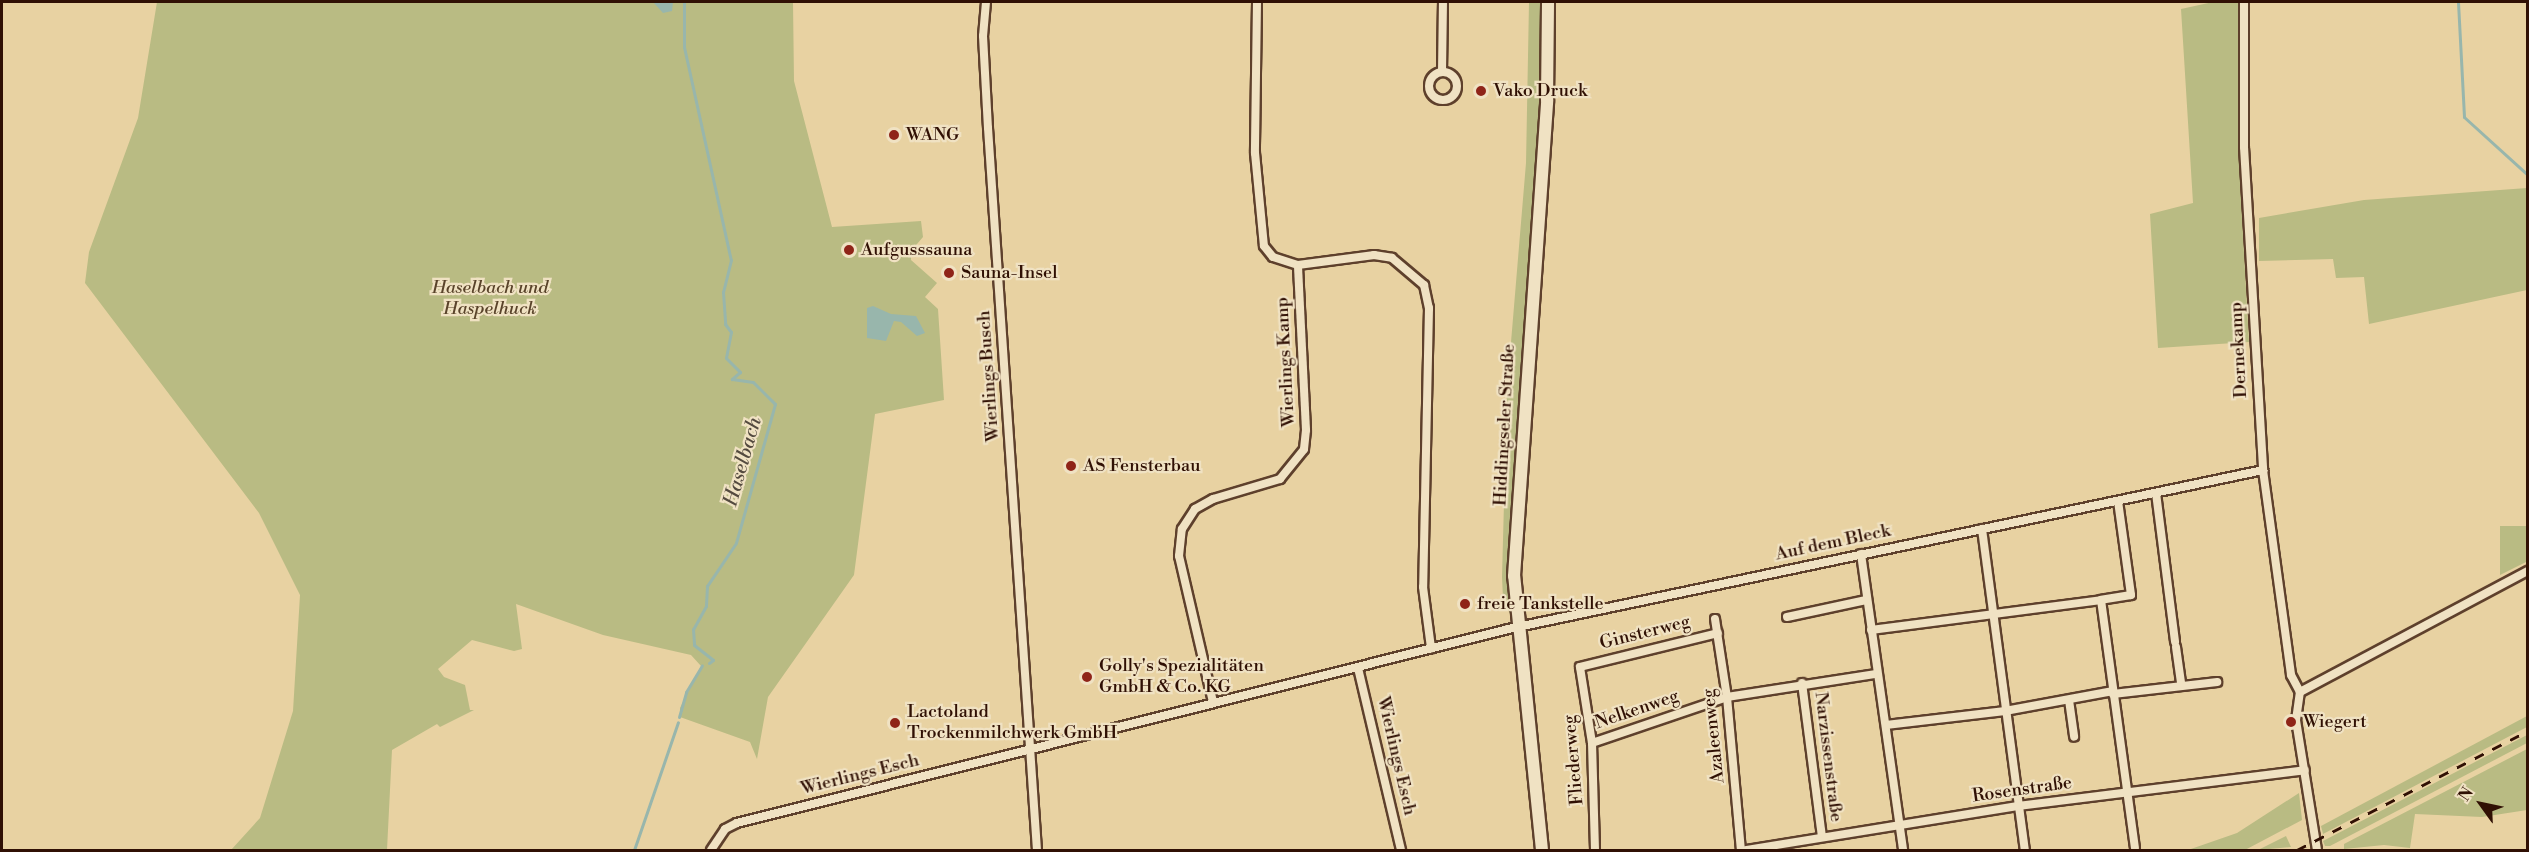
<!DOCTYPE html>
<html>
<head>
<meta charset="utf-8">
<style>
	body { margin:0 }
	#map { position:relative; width:2529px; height:852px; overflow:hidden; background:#e8d2a2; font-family:"Libre Bodoni",serif }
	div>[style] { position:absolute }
	.green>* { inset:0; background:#b9bb83 }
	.water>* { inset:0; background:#98b6ac }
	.stream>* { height:3px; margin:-1.5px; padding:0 1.5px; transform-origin:1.5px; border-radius:1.5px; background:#98b6ac }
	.roads { filter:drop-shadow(2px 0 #5e402c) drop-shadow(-2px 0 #5e402c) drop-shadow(0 2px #5e402c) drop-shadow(0 -2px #5e402c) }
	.street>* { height:8px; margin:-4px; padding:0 4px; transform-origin:4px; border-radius:4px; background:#f0e2c3 }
	.street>.ring { margin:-4px; padding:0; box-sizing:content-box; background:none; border:8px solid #f0e2c3; border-radius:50% }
	.secondary>* { height:12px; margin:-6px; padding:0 6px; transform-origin:6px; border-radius:6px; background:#f0e2c3 }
	.rail>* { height:3px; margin-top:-1.5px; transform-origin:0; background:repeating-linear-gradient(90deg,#301004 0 10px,transparent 0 20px) }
	.dots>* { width:16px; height:16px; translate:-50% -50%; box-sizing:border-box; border:3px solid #f0e2c3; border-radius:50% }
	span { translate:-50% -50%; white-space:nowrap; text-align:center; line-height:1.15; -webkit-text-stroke:4.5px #f0e2c3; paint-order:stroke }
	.poi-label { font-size:18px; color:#301004 }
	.left { translate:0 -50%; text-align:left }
	.park-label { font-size:18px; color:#59432a; font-style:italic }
	.street-label { font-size:18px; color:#301004 }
	.water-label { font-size:20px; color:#544a3f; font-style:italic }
	.frame { position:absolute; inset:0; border:3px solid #301004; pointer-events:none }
	.north { position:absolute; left:2451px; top:774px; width:60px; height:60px; -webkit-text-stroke:4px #f0e2c3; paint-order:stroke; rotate:303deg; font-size:16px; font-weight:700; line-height:24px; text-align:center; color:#301004 }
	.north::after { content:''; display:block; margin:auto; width:21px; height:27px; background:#301004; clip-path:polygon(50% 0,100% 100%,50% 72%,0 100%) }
</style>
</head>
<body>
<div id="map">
	<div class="green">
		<div style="clip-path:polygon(157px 2px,793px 2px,794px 81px,832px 227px,921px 221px,923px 237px,911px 251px,911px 260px,937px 283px,925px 297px,938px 309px,944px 400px,875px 414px,854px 575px,768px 697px,757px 759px,750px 742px,680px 717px,680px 708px,701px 666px,691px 655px,603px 635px,516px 604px,522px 649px,514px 651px,472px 640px,438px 669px,444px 677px,465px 685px,470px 710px,474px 710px,440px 727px,437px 724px,392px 750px,387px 850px,231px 850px,260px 818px,293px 711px,300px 595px,259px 513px,85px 283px,89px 252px,138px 118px)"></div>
		<div style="clip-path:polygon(1529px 2px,1545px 2px,1547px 100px,1517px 628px,1503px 599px,1502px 577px,1507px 390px,1526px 163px)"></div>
		<div style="clip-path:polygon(2213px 2px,2239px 2px,2240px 180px,2249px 342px,2158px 348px,2150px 214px,2193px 203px,2181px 9px)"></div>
		<div style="clip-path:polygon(2527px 188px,2527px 290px,2369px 324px,2364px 277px,2336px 278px,2333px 259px,2259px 261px,2259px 218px,2364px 200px)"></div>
		<div style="clip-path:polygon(2500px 526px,2527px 526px,2528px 561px,2500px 575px)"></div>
		<div style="clip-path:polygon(2527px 716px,2527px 727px,2323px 834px,2321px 826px)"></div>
		<div style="clip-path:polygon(2527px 735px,2527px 743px,2330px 846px,2325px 846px,2323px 841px)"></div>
		<div style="clip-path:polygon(2527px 749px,2527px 810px,2482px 817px,2415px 814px,2410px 848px,2384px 845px,2344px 849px,2344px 844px)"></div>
		<div style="clip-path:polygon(2299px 793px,2302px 820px,2245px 850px,2188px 850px,2237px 833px)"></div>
		<div style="clip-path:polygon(2286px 836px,2291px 847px,2258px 850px)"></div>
	</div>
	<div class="water">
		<div style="clip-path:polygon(653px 2px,673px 2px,672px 11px,663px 13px)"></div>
		<div style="clip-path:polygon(873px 306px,891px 314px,916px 316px,925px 333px,917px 336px,901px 322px,894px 321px,886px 341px,867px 338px,867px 308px)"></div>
	</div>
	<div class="stream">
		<div style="left:684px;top:2px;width:45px;rotate:90deg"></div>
		<div style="left:684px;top:47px;width:218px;rotate:77.6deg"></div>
		<div style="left:731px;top:260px;width:33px;rotate:104deg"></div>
		<div style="left:723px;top:292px;width:32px;rotate:86deg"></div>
		<div style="left:725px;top:324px;width:10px;rotate:53deg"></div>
		<div style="left:731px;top:332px;width:26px;rotate:101deg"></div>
		<div style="left:726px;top:358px;width:20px;rotate:45deg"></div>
		<div style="left:740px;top:372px;width:11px;rotate:139deg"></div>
		<div style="left:732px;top:379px;width:21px;rotate:8deg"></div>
		<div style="left:753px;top:382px;width:31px;rotate:45deg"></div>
		<div style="left:775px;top:404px;width:144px;rotate:105.7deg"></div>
		<div style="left:736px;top:543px;width:52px;rotate:124deg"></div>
		<div style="left:707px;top:586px;width:20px;rotate:93deg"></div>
		<div style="left:706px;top:606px;width:26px;rotate:119deg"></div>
		<div style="left:693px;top:629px;width:16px;rotate:86deg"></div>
		<div style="left:694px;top:645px;width:24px;rotate:38deg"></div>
		<div style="left:713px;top:660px;width:5px;rotate:143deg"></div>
		<div style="left:2458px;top:2px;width:115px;rotate:87deg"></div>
		<div style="left:2464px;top:117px;width:86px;rotate:42.2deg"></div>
		<div style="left:679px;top:717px;width:26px;rotate:-74deg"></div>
		<div style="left:686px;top:692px;width:31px;rotate:-59deg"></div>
		<div style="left:634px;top:850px;width:135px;rotate:-71deg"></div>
	</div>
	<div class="roads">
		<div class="street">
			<div style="left:986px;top:2px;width:34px;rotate:95deg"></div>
			<div style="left:983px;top:36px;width:92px;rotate:86.9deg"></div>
			<div style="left:988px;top:128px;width:724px;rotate:86.12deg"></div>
			<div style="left:1257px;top:2px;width:151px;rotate:90.8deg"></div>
			<div style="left:1255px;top:153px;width:93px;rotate:84.5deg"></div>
			<div style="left:1264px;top:246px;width:14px;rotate:51deg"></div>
			<div style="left:1273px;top:257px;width:26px;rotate:18deg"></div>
			<div style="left:1298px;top:265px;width:77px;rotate:-7.5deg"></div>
			<div style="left:1374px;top:255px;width:18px;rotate:9deg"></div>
			<div style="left:1392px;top:258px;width:42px;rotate:40.2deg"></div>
			<div style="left:1424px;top:285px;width:24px;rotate:78deg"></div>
			<div style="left:1429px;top:308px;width:279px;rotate:91.2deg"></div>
			<div style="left:1423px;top:587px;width:62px;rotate:82.5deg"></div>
			<div style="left:2244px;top:2px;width:145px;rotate:90deg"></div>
			<div style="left:2244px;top:147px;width:324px;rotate:86.6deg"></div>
			<div style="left:2263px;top:470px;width:207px;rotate:82.2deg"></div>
			<div style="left:2291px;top:675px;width:19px;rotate:62deg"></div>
			<div style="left:1442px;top:72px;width:70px;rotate:-89.2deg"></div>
			<div class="ring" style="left:1429px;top:72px;width:20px;height:20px"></div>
			<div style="left:2156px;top:493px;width:150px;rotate:82.7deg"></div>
			<div style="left:2118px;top:501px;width:95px;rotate:82.1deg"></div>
			<div style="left:2131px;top:595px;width:30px;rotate:171deg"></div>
			<div style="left:2101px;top:600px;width:250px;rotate:82.2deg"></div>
			<div style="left:1982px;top:529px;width:324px;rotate:82.4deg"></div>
			<div style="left:1861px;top:554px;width:299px;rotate:81.9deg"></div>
			<div style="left:1787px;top:617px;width:81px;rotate:-12.1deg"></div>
			<div style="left:1715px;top:619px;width:79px;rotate:81.3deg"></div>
			<div style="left:1727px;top:697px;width:154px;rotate:84.8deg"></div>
			<div style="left:1871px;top:630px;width:232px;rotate:-7.4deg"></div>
			<div style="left:2176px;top:647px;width:37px;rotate:82deg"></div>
			<div style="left:1358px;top:668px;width:187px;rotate:76.7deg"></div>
			<div style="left:1802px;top:683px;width:154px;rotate:82.6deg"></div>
			<div style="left:2113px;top:694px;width:105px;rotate:-6.6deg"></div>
			<div style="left:2069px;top:700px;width:37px;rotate:82deg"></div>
			<div style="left:1213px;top:702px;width:150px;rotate:-103.1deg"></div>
			<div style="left:1179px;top:556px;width:27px;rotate:-84deg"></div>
			<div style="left:1182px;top:529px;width:24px;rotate:-57deg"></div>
			<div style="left:1195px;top:509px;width:21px;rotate:-29deg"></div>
			<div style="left:1213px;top:499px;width:70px;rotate:-16.6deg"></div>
			<div style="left:1280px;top:479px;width:38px;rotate:-51deg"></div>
			<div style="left:1304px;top:449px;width:19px;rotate:-84deg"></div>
			<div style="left:1306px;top:430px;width:165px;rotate:-92.8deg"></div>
			<div style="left:1886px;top:725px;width:120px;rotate:-6.7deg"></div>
			<div style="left:2005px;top:711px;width:110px;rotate:-10.5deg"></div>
			<div style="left:1592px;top:743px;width:143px;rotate:-18.8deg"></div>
			<div style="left:1727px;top:697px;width:151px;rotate:-8.8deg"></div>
			<div style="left:711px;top:850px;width:25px;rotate:-56deg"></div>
			<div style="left:725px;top:829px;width:13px;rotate:-27deg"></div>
			<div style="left:737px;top:823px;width:795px;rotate:-14.12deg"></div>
			<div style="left:1508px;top:629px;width:772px;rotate:-11.89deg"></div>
			<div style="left:1595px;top:850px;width:107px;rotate:-91.6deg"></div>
			<div style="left:1592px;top:743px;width:77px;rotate:-99deg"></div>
			<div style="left:1580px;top:667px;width:142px;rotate:-13.8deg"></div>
			<div style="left:1746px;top:850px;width:276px;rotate:-9.2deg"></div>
			<div style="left:2018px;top:806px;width:289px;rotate:-7.1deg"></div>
			<div style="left:2317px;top:850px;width:132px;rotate:-99.2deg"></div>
			<div style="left:2296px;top:720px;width:28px;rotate:-82deg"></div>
			<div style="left:2300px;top:692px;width:258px;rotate:-28deg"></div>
		</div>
		<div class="secondary">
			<div style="left:1542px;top:850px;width:275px;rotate:-95.8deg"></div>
			<div style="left:1514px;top:576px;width:477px;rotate:-86deg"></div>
			<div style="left:1547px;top:100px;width:98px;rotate:-89.4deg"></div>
		</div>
	</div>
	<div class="rail">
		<div style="left:2297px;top:850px;width:260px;rotate:-27.3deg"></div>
	</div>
	<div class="dots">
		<div style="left:1481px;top:91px;background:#8f2418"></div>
		<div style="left:894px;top:135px;background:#8f2418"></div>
		<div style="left:849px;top:250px;background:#8f2418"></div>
		<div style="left:949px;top:273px;background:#8f2418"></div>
		<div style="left:1071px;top:466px;background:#8f2418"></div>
		<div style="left:1465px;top:604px;background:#8f2418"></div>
		<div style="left:1087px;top:677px;background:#8f2418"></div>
		<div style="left:2291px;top:722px;background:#8f2418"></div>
		<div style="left:895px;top:723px;background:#8f2418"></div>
	</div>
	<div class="poi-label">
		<span class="left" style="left:1493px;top:91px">Vako Druck</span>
		<span class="left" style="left:906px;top:135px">WANG</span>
		<span class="left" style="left:861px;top:250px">Aufgusssauna</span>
		<span class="left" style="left:961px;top:273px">Sauna-Insel</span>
		<span class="left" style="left:1083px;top:466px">AS Fensterbau</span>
		<span class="left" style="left:1477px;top:604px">freie Tankstelle</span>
		<span class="left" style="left:1099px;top:677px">Golly's Spezialitäten<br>GmbH &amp; Co. KG</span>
		<span class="left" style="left:907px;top:723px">Lactoland<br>Trockenmilchwerk GmbH</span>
		<span class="left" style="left:2303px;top:722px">Wiegert</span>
	</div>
	<div class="park-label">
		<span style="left:490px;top:299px">Haselbach und<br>Haspelhuck</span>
	</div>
	<div class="street-label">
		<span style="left:2239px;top:350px;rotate:-93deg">Dernekamp</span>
		<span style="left:1286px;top:362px;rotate:-93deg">Wierlings Kamp</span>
		<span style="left:989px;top:376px;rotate:-94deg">Wierlings Busch</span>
		<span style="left:1505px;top:425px;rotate:-87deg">Hiddingseler Straße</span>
		<span style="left:1833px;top:543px;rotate:-12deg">Auf dem Bleck</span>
		<span style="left:1645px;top:633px;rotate:-14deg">Ginsterweg</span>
		<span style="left:1637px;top:710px;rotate:-19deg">Nelkenweg</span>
		<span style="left:1714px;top:736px;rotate:-96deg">Azaleenweg</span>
		<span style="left:1396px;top:756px;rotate:77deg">Wierlings Esch</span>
		<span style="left:1828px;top:757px;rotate:83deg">Narzissenstraße</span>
		<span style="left:1574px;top:760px;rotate:-95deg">Fliederweg</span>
		<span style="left:860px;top:775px;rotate:-14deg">Wierlings Esch</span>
		<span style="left:2022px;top:790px;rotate:-8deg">Rosenstraße</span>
	</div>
	<div class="water-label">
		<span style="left:743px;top:462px;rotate:-74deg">Haselbach</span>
	</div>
	<div class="frame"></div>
	<div class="north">N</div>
</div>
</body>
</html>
